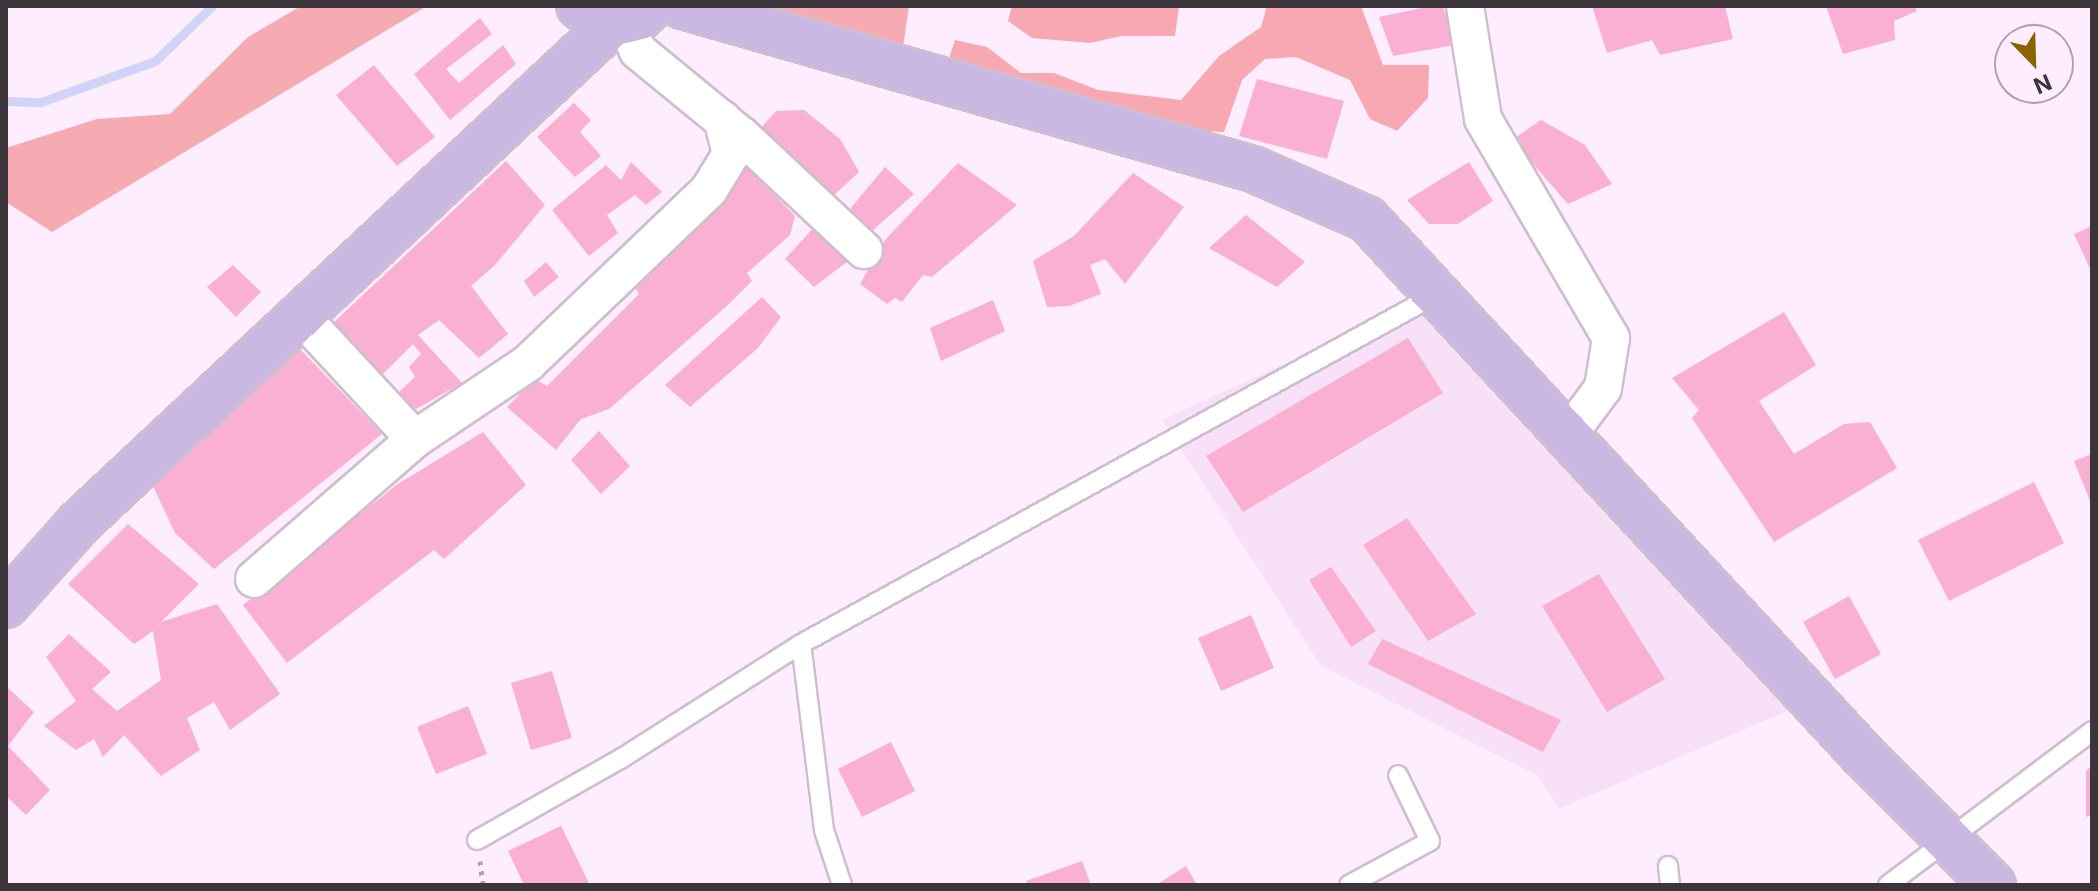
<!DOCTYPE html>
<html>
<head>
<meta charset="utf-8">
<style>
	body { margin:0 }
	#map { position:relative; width:2098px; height:891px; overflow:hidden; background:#feedfe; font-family:Inter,sans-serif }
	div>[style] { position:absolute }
	.built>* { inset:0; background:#f8e1f8 }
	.green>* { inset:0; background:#f5abb1 }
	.forest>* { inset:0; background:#f8a8b0 }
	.stream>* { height:9px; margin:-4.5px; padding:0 4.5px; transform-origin:4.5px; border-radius:4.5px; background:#d0d5f7 }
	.building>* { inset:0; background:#f9b0d2 }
	.path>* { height:5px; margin-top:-2.5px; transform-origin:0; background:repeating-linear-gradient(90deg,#afa2af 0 4px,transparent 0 10px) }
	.roads { filter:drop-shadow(2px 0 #cebece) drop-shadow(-2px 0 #cebece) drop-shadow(0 2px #cebece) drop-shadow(0 -2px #cebece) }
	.service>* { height:18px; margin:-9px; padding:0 9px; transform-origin:9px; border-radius:9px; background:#fff }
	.minor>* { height:36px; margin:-18px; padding:0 18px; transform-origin:18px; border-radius:18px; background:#fff }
	.primary>* { height:44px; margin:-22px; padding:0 22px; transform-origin:22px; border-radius:22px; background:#cab8e3 }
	span { translate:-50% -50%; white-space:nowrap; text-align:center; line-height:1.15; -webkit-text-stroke:7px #feedfe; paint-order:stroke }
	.frame { position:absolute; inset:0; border:8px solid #3b353b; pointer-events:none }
	.north { position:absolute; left:1994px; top:24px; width:80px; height:80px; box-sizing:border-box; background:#feedfe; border:2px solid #b0a3b0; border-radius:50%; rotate:157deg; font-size:22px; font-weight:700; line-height:32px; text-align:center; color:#3b353b }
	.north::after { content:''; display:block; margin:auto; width:28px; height:36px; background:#896401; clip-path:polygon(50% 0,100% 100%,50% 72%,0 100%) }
</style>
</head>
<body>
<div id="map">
	<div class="built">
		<div style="clip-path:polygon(1437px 294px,1813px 700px,1559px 809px,1538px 776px,1320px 665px,1162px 420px)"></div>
	</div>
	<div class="green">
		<div style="clip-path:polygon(301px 6px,427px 6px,52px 232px,6px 202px,6px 148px,97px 119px,170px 114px,248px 37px)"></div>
		<div style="clip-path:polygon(740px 6px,909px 6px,902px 54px)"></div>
	</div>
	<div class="forest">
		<div style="clip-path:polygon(1012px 6px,1179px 6px,1175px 36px,1121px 36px,1090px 43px,1032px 38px,1008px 21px)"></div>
		<div style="clip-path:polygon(1267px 6px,1361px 6px,1383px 65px,1429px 65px,1428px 98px,1397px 131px,1370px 119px,1350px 80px,1296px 57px,1265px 59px,1242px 80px,1224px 132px,1187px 130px,947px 65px,955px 40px,987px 47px,1021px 73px,1054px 73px,1098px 90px,1181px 100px,1219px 56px,1261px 27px)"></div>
	</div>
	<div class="stream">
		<div style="left:6px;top:101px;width:35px;rotate:2deg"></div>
		<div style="left:41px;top:102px;width:121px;rotate:-19.8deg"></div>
		<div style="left:155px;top:61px;width:79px;rotate:-44deg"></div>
	</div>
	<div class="building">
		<div style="clip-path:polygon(1431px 6px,1443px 6px,1455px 45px,1393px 56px,1379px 17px)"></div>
		<div style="clip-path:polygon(1592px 6px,1725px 6px,1733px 39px,1660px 55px,1652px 40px,1607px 53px)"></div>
		<div style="clip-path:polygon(1826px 6px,1915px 6px,1917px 11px,1894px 21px,1895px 40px,1843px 54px)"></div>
		<div style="clip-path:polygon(480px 18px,492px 34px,446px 69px,459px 83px,503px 45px,516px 64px,450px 120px,414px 74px)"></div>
		<div style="clip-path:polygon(374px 65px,435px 137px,397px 166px,336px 95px)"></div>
		<div style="clip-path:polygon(1257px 79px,1344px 101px,1327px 159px,1239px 136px)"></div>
		<div style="clip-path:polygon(574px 103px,591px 120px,580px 132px,601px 156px,575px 177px,537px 137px)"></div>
		<div style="clip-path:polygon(804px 110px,840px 139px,859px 172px,833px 196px,760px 129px,776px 111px)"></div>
		<div style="clip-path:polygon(1541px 120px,1585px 145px,1612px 184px,1568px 204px,1512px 140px)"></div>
		<div style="clip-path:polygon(506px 161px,545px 205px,495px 265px,471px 286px,508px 334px,479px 358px,439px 320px,418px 335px,462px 383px,416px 409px,398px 393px,415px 377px,409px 367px,421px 354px,413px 344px,382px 375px,333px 323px)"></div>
		<div style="clip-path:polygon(631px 162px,662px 192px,646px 205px,635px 195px,607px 215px,618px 233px,589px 256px,552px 210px,606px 165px,621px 180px)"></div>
		<div style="clip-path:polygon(1469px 162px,1493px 201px,1458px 224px,1429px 224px,1407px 200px)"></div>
		<div style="clip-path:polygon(958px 163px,1017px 205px,932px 277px,923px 275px,902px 302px,895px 298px,887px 304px,860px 284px,886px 239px)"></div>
		<div style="clip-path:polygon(746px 166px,795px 216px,790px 235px,747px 273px,752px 281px,728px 305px,609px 409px,581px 419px,556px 450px,507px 407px,535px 379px,547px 386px,639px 294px,632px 283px)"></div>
		<div style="clip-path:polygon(885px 167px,914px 194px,872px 231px,849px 210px)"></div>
		<div style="clip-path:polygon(1133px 173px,1184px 207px,1125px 284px,1105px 259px,1090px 265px,1101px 294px,1069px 306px,1047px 307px,1033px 261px,1074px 236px)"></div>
		<div style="clip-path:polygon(1246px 215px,1305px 262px,1277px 287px,1209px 248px)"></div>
		<div style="clip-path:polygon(816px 225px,848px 261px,814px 287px,785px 259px)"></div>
		<div style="clip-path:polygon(2092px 226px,2092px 273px,2074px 234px)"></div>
		<div style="clip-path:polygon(546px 262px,559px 277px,534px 297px,524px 281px)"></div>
		<div style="clip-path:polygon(233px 265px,261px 292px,236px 317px,207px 287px)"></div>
		<div style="clip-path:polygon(762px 297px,781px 317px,758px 348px,690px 407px,665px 385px)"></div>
		<div style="clip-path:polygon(993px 300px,1005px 331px,941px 361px,930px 328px)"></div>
		<div style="clip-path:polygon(1784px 312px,1816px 365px,1759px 401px,1794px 454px,1844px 424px,1870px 422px,1897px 468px,1774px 542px,1692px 418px,1699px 410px,1672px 378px)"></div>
		<div style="clip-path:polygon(1408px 338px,1443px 393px,1243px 512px,1206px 456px)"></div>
		<div style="clip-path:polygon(299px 348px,382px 434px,214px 569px,175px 533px,152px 484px)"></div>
		<div style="clip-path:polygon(599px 431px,630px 466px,601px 494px,571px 460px)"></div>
		<div style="clip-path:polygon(483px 432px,526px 485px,444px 559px,434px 550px,287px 663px,243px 605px,398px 484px)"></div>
		<div style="clip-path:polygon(2092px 454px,2092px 506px,2074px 461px)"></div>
		<div style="clip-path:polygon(2034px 482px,2064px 543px,1949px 601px,1918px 540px)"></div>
		<div style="clip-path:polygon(1407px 518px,1476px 614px,1428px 641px,1363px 545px)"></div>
		<div style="clip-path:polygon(128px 524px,199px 584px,161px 622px,217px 604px,280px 694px,230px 730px,214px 702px,187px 718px,200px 750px,161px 776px,124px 735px,103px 757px,94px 739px,76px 750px,44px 726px,76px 701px,46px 657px,69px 634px,111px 672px,92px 689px,117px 711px,161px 680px,153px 631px,134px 644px,68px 584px)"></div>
		<div style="clip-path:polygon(1331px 567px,1376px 631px,1351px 647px,1309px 580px)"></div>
		<div style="clip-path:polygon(1599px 574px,1665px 679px,1607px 712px,1542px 606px)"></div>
		<div style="clip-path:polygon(1849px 596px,1881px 654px,1835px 679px,1803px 622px)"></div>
		<div style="clip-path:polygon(1251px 615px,1274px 668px,1221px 691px,1198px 638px)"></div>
		<div style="clip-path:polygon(1382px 639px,1561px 720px,1543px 752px,1368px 664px)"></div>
		<div style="clip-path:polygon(552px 671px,572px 738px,531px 750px,511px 683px)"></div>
		<div style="clip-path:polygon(6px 686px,34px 712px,8px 746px,50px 790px,26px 815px,6px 796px)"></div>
		<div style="clip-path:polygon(468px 706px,487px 754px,436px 774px,417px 727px)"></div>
		<div style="clip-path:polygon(891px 742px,915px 791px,862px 817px,838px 769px)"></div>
		<div style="clip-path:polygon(2092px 766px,2092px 815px,2086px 817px,2086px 771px)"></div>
		<div style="clip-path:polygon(561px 826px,590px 885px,524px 885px,508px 851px)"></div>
		<div style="clip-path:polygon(1082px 861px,1091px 885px,1028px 885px,1026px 881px)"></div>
		<div style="clip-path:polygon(1186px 866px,1197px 885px,1156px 885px)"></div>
	</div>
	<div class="path">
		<div style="left:480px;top:861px;width:24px;rotate:83deg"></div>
	</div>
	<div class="roads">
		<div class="service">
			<div style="left:477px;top:840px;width:167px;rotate:-29.5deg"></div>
			<div style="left:622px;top:758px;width:212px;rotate:-32.5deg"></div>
			<div style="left:1668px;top:866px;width:19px;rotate:84deg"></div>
			<div style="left:842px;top:885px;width:58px;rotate:-108.1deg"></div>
			<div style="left:824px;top:830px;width:187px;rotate:-97deg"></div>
			<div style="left:801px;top:644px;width:726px;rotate:-28.82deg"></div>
			<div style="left:1349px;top:885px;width:92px;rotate:-28.5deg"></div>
			<div style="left:1430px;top:841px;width:73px;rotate:-115.9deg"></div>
			<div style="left:1888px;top:885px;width:256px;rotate:-37deg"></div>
		</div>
		<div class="minor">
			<div style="left:1465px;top:6px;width:114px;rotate:80.9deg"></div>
			<div style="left:1483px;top:119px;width:254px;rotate:59.7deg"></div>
			<div style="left:1611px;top:338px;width:51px;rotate:99.1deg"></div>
			<div style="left:1603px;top:388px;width:57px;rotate:126.5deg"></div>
			<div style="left:626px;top:23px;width:30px;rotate:67deg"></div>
			<div style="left:638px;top:51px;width:134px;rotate:39.3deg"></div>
			<div style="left:742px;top:136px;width:167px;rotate:43.1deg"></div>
			<div style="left:300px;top:315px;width:169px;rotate:47.2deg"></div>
			<div style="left:254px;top:579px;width:213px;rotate:-41deg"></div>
			<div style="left:415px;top:439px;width:136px;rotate:-33.9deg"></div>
			<div style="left:528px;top:363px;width:250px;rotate:-43.7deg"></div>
			<div style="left:709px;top:190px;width:42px;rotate:-58.6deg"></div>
			<div style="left:731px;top:154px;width:36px;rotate:-104deg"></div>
		</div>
		<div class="primary">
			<div style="left:579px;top:6px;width:24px;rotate:38deg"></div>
			<div style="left:598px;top:21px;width:14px;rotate:12deg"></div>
			<div style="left:612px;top:24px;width:29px;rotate:-14deg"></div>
			<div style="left:640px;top:17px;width:16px;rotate:-43deg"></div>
			<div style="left:682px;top:6px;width:594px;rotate:15.93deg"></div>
			<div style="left:1253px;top:169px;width:124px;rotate:23.7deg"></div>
			<div style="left:1367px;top:219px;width:729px;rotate:47.22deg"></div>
			<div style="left:1862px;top:754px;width:185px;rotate:45deg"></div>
			<div style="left:6px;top:605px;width:110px;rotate:-48.3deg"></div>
			<div style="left:79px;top:523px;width:730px;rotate:-43.11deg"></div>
		</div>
	</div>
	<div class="frame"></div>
	<div class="north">N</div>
</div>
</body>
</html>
